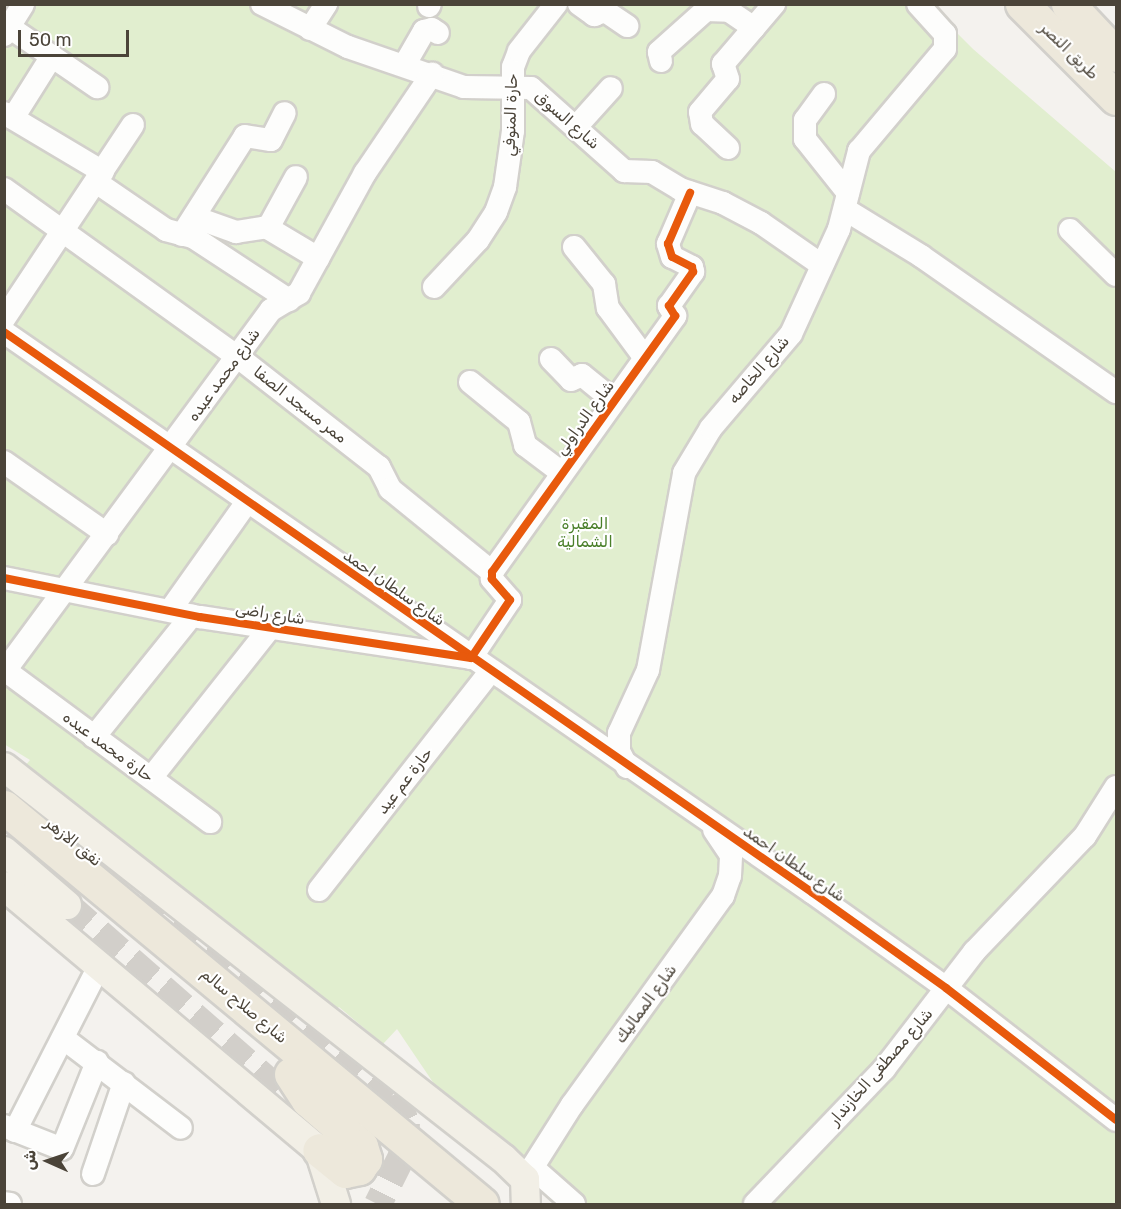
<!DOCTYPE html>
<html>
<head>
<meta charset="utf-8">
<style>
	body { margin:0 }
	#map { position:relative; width:1121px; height:1209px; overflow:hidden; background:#f4f2ee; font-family:Rubik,Cairo,sans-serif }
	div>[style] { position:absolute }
	.green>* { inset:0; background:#e1eecf }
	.major-tunnel>* { height:28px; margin-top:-14px; transform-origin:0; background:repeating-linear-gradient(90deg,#d2cfca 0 28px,transparent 0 42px) }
	.roads { filter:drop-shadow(2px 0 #d2d0cb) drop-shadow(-2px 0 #d2d0cb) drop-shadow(0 2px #d2d0cb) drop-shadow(0 -2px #d2d0cb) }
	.minor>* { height:22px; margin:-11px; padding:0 11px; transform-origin:11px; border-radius:11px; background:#fdfdfc }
	.major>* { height:28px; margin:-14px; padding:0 14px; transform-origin:14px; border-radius:14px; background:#f2efe6 }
	.highway>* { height:33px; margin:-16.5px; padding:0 16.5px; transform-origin:16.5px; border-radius:16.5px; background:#ede8db }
	.cycleway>* { height:8px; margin:-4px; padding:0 4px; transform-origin:4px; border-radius:4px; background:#e8590c }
	span { translate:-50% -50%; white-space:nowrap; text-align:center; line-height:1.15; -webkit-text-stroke:4.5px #fff; paint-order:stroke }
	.street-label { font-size:16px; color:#4b4439 }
	.park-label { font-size:16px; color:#4a7f2a }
	.frame { position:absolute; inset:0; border:6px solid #4b4439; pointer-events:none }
	.north { position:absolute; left:18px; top:1131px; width:60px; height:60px; -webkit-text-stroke:4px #fff; paint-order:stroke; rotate:273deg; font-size:16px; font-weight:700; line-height:24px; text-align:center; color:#4b4439 }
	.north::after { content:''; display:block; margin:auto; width:21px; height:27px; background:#4b4439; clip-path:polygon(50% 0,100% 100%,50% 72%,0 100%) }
	.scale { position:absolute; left:18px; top:30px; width:111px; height:27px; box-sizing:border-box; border:3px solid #4b4439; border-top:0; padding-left:8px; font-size:18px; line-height:21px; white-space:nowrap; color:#4b4439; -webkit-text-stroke:4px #fff; paint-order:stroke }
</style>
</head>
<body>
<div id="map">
	<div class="green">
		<div style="clip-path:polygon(4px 5px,929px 5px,973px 49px,1116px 172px,1116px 1204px,567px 1204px,449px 1106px,397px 1029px,383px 1044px,339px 1007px,332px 1013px,93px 816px,24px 767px,30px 760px,4px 744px)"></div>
	</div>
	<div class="major-tunnel">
		<div style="left:141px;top:897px;width:320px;rotate:38.2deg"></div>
		<div style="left:393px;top:1095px;width:31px;rotate:65deg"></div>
		<div style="left:406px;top:1123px;width:16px;rotate:94deg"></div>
		<div style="left:405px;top:1139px;width:17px;rotate:100deg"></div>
		<div style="left:402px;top:1156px;width:54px;rotate:116.6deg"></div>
		<div style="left:67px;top:905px;width:328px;rotate:41.2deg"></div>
	</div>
	<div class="roads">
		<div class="minor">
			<div style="left:262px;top:4px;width:96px;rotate:26.6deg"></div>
			<div style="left:348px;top:47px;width:123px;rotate:19deg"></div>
			<div style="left:464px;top:87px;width:67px;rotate:0.9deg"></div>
			<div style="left:531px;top:88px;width:125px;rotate:41.7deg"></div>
			<div style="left:624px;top:171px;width:28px;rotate:2deg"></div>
			<div style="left:652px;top:172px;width:33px;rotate:31deg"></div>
			<div style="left:680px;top:189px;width:45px;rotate:18deg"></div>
			<div style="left:723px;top:203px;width:43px;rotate:27.8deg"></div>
			<div style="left:761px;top:223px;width:72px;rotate:34.8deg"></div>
			<div style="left:579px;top:4px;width:19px;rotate:36deg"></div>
			<div style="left:594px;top:15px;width:12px;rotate:-20deg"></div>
			<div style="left:605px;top:11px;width:27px;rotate:34deg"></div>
			<div style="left:429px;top:6px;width:2px;rotate:-63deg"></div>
			<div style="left:9px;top:27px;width:107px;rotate:34.3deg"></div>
			<div style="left:310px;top:29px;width:30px;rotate:-57deg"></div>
			<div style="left:4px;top:35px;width:36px;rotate:-58deg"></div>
			<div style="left:661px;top:61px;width:9px;rotate:-103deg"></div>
			<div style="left:659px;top:52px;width:63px;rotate:-41.8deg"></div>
			<div style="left:706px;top:10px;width:23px;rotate:2deg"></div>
			<div style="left:729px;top:11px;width:30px;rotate:34deg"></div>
			<div style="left:405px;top:64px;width:38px;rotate:-60deg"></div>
			<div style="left:424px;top:31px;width:8px;rotate:-14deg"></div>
			<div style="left:432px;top:29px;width:7px;rotate:34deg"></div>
			<div style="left:824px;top:94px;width:32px;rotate:126deg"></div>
			<div style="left:805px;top:120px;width:19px;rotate:90deg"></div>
			<div style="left:805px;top:139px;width:69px;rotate:51.5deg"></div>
			<div style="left:4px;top:113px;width:115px;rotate:30.8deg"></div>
			<div style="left:13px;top:118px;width:73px;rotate:-57.8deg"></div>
			<div style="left:576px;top:127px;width:52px;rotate:-48.1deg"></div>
			<div style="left:728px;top:148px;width:35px;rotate:-137deg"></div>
			<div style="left:702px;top:124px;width:12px;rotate:-99deg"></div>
			<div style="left:700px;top:112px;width:43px;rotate:-49.7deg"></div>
			<div style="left:728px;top:79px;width:16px;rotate:-108deg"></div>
			<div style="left:723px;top:64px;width:79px;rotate:-49.6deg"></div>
			<div style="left:96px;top:182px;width:85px;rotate:34.4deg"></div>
			<div style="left:166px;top:230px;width:28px;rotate:15deg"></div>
			<div style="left:193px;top:237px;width:115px;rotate:33.3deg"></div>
			<div style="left:4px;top:189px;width:288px;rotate:35.7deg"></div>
			<div style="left:238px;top:357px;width:179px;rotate:38deg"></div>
			<div style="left:379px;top:467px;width:25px;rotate:63deg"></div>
			<div style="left:390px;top:489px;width:132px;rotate:39.1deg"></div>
			<div style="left:846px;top:210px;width:88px;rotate:31.5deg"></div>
			<div style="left:921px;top:256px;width:238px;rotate:34.9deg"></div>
			<div style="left:194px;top:217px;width:45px;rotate:19.7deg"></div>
			<div style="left:236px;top:232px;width:30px;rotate:-9deg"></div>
			<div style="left:266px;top:227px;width:61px;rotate:30.8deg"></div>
			<div style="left:268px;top:228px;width:58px;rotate:-61.2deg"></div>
			<div style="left:1070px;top:230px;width:64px;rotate:44.4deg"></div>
			<div style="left:182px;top:235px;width:117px;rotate:-57.5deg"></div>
			<div style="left:245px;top:136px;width:26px;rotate:9deg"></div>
			<div style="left:271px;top:140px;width:30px;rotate:-63deg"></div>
			<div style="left:574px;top:247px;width:48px;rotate:51deg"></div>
			<div style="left:604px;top:284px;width:24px;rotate:81deg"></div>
			<div style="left:608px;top:308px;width:62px;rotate:53.5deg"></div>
			<div style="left:434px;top:287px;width:64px;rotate:-46.9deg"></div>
			<div style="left:478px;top:240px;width:33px;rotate:-57deg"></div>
			<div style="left:496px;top:212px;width:27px;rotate:-70deg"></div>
			<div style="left:505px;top:187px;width:57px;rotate:-81.9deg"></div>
			<div style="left:513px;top:131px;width:64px;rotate:-90deg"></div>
			<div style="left:513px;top:67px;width:17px;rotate:-69deg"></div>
			<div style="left:519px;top:51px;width:60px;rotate:-51.8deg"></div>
			<div style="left:4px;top:319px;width:233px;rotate:-56.4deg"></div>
			<div style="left:4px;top:332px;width:984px;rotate:34.74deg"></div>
			<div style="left:813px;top:893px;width:163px;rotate:35.5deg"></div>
			<div style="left:946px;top:988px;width:215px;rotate:37.8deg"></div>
			<div style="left:551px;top:359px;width:29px;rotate:46deg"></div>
			<div style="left:571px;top:380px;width:12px;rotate:-24deg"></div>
			<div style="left:582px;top:375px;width:41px;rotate:39.1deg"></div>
			<div style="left:470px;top:382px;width:63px;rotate:39.2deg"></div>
			<div style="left:519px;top:422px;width:24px;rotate:75deg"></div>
			<div style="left:525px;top:445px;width:46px;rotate:37.1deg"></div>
			<div style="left:4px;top:462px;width:126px;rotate:35deg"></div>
			<div style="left:4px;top:578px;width:200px;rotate:11.3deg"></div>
			<div style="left:200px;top:617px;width:274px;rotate:8.6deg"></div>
			<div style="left:471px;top:658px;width:70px;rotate:-56.1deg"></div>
			<div style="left:510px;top:600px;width:28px;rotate:-131deg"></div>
			<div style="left:492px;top:579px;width:7px;rotate:-90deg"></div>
			<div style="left:492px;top:572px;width:315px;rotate:-54.4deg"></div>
			<div style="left:675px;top:316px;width:12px;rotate:-121deg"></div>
			<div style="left:669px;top:306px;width:42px;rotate:-54.8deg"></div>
			<div style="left:693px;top:272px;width:5px;rotate:-101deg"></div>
			<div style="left:692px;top:267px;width:22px;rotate:-153deg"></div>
			<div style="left:672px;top:257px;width:14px;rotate:-107deg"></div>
			<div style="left:668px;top:244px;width:56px;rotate:-66.7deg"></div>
			<div style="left:171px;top:609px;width:131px;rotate:-54.6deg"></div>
			<div style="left:6px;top:671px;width:254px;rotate:36.5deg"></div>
			<div style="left:4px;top:672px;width:450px;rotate:-53.6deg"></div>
			<div style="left:271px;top:310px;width:33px;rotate:-31deg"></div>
			<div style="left:299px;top:293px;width:137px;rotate:-61.2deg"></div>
			<div style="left:365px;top:173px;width:120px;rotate:-55.9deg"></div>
			<div style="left:94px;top:737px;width:156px;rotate:-51.2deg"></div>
			<div style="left:627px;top:767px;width:18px;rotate:-117deg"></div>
			<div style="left:619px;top:751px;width:18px;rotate:-90deg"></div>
			<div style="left:619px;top:733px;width:69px;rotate:-65.3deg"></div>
			<div style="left:648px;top:670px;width:200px;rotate:-79.6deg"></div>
			<div style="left:684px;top:473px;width:52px;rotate:-59deg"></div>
			<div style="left:711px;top:428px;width:123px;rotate:-49.6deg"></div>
			<div style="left:791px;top:334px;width:115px;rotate:-65.4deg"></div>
			<div style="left:839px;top:229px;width:81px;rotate:-75.6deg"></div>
			<div style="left:859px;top:151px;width:133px;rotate:-49.9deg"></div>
			<div style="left:945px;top:49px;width:15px;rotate:-90deg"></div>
			<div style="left:945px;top:34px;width:40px;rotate:-132deg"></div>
			<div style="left:151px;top:778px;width:191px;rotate:-51.6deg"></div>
			<div style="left:319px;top:890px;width:277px;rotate:-51.9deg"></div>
			<div style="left:63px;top:1038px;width:148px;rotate:37.3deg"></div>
			<div style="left:4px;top:1126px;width:62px;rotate:21.6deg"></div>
			<div style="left:62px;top:1149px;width:94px;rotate:-68.1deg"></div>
			<div style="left:15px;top:1131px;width:187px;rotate:-63deg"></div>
			<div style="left:532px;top:1167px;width:56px;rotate:41.4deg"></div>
			<div style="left:93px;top:1174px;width:96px;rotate:-71.2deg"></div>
			<div style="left:525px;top:1179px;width:88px;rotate:-57.6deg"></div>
			<div style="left:572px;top:1105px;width:258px;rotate:-54.2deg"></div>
			<div style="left:723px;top:896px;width:21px;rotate:-71deg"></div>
			<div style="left:730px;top:876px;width:21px;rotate:-87deg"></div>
			<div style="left:731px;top:855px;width:30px;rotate:-124deg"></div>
			<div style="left:4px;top:1203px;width:6px;rotate:9deg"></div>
			<div style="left:755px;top:1204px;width:187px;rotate:-46.3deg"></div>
			<div style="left:884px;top:1069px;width:148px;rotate:-52.4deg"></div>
			<div style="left:974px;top:952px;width:161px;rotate:-46.3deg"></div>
			<div style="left:1085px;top:836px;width:58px;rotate:-57.7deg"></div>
		</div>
		<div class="major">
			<div style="left:4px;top:767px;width:635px;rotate:38.1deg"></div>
			<div style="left:504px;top:1159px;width:29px;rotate:44deg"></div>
			<div style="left:525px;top:1179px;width:25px;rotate:88deg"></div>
			<div style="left:4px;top:851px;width:83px;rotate:40.6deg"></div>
			<div style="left:4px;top:886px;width:411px;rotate:40deg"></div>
			<div style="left:319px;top:1150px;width:57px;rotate:72.5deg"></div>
		</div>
		<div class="highway">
			<div style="left:1022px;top:4px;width:133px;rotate:45deg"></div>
			<div style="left:1068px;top:4px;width:70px;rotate:46.7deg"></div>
			<div style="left:4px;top:807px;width:621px;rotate:39.71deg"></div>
			<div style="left:291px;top:1074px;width:31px;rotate:57deg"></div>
			<div style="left:308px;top:1100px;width:70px;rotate:41deg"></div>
			<div style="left:361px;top:1146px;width:14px;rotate:73deg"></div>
			<div style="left:365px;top:1159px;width:11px;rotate:124deg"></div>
			<div style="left:359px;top:1168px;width:14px;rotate:168deg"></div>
			<div style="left:345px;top:1171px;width:33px;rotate:-141deg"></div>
		</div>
	</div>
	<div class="cycleway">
		<div style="left:4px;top:332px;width:984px;rotate:34.74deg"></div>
		<div style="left:813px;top:893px;width:163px;rotate:35.5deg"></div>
		<div style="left:946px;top:988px;width:215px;rotate:37.8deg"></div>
		<div style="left:4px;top:578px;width:200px;rotate:11.3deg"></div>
		<div style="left:200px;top:617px;width:274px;rotate:8.6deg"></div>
		<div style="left:471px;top:658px;width:70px;rotate:-56.1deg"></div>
		<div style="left:510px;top:600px;width:28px;rotate:-131deg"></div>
		<div style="left:492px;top:579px;width:7px;rotate:-90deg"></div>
		<div style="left:492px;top:572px;width:315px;rotate:-54.4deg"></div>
		<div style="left:675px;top:316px;width:12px;rotate:-121deg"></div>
		<div style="left:669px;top:306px;width:42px;rotate:-54.8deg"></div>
		<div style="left:693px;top:272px;width:5px;rotate:-101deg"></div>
		<div style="left:692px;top:267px;width:22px;rotate:-153deg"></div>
		<div style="left:672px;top:257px;width:14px;rotate:-107deg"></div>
		<div style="left:668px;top:244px;width:56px;rotate:-66.7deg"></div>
	</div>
	<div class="street-label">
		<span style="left:1069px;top:51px;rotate:44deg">طريق النصر</span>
		<span style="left:511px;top:115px;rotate:-88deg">حارة المنوفي</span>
		<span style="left:567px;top:120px;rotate:41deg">شارع السوق</span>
		<span style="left:759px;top:370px;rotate:-49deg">شارع الخاصه</span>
		<span style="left:224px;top:375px;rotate:-54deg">شارع محمد عبده</span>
		<span style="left:300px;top:405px;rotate:38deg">ممر مسجد الصفا</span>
		<span style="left:585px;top:418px;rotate:-54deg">شارع الدراولي</span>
		<span style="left:394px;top:588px;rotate:35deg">شارع سلطان احمد</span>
		<span style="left:270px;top:614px;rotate:9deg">شارع راضى</span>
		<span style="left:108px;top:747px;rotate:36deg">حارة محمد عبده</span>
		<span style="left:405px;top:781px;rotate:-52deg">حارة عم عيد</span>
		<span style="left:73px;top:842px;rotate:39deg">نفق الازهر</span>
		<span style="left:794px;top:864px;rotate:35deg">شارع سلطان احمد</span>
		<span style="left:646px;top:1004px;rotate:-54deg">شارع المماليك</span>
		<span style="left:244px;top:1006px;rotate:40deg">شارع صلاح سالم</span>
		<span style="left:881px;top:1067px;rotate:-49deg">شارع مصطفى الخازندار</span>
	</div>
	<div class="park-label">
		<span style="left:585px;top:533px">المقبرة<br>الشمالية</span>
	</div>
	<div class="frame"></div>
	<div class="north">ش</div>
	<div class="scale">50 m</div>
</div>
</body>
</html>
